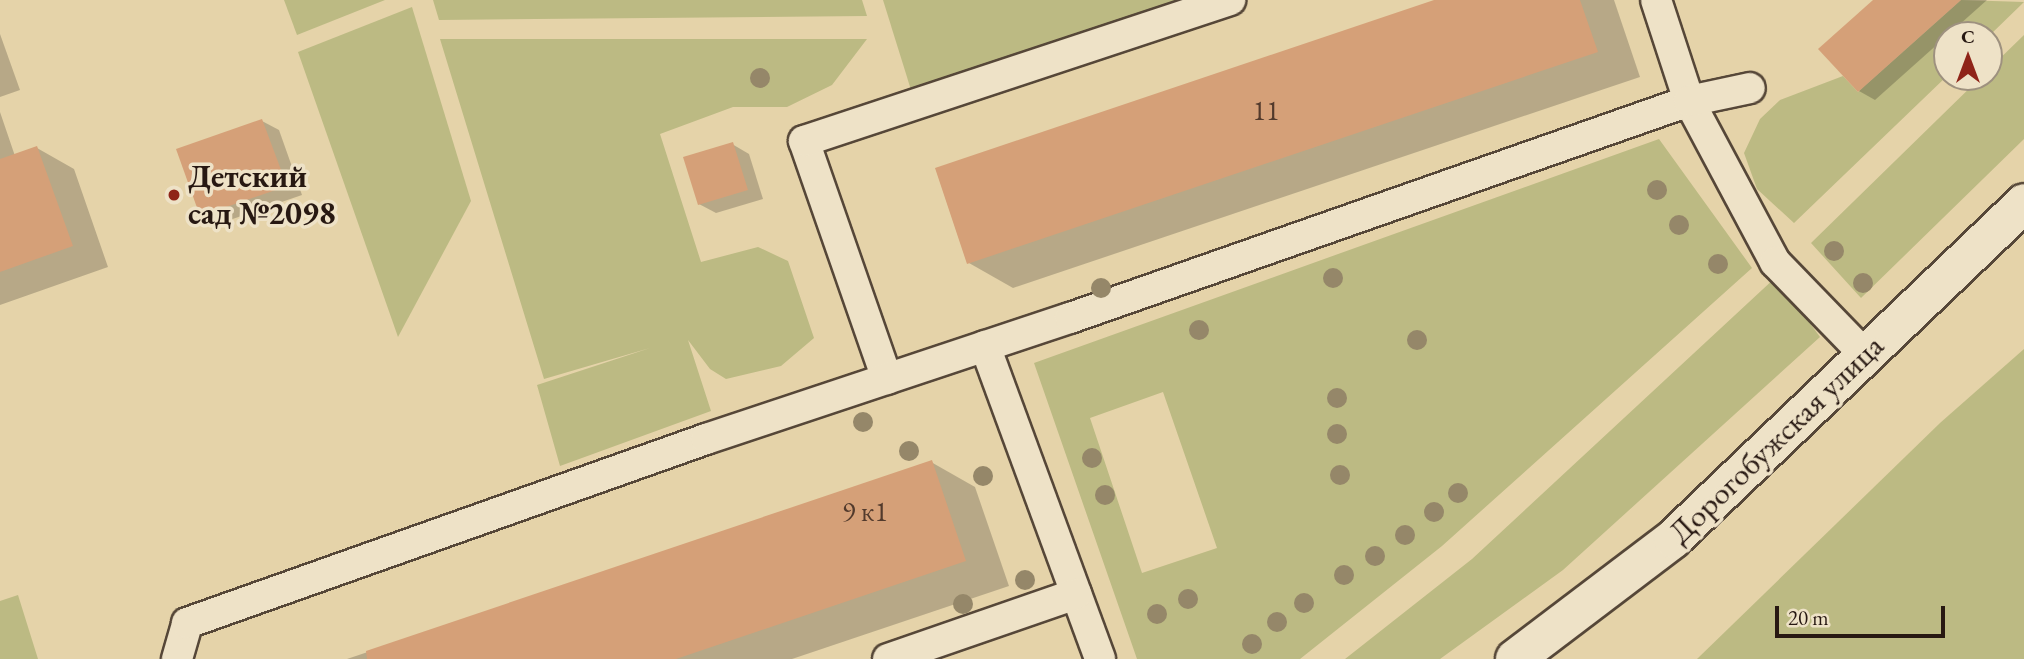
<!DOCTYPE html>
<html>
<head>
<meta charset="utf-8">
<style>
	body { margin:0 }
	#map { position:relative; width:2024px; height:659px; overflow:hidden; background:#e5d3a9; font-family:"EB Garamond",serif }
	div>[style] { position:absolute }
	.green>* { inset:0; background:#bcba83 }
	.shadow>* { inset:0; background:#0003 }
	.building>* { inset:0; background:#d5a078 }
	.roads { filter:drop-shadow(2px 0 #564738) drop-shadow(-2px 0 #564738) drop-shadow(0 2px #564738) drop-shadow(0 -2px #564738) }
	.service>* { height:30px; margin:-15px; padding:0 15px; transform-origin:15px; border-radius:15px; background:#eee2c7 }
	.tertiary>* { height:38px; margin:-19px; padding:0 19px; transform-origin:19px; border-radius:19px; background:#eee2c7 }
	.trees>* { width:20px; height:20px; margin:-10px; border-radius:50%; background:#958769 }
	.dots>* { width:19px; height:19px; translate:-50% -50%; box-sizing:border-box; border:4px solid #eee2c7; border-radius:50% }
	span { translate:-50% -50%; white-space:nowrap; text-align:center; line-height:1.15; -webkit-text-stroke:7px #eee2c7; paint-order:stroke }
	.number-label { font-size:28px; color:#523a2c }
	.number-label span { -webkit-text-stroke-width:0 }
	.poi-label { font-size:32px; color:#271812; font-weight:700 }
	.left { translate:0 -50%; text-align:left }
	.street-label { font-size:32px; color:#271812 }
	.north { position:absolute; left:1933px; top:21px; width:70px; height:70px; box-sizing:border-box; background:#eee2c7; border:2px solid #9e917f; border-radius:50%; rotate:0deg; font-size:19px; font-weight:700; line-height:28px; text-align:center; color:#271812 }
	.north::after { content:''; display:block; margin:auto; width:24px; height:32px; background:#8f2418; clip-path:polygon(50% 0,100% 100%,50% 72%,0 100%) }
	.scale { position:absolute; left:1775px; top:606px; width:170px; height:32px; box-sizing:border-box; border:4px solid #271812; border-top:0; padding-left:9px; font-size:21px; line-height:24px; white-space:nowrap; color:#271812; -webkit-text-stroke:5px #eee2c7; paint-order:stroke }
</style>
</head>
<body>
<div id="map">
	<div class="green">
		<div style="clip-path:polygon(284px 0,385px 0,297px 35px)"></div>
		<div style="clip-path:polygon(433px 0,862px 0,867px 16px,439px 20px)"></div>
		<div style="clip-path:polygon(883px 0,1230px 0,916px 106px)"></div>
		<div style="clip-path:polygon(1961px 0,2024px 2px,1989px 36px,1947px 35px,1947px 76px,1794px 223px,1757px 189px,1744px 153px,1760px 119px,1780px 100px,1843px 76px,1858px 92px)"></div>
		<div style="clip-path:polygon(412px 7px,471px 201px,398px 337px,298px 52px)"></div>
		<div style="clip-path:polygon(2024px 35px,2024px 139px,1861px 298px,1811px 243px,1981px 77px,1989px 77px,1989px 69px)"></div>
		<div style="clip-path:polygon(440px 39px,867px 39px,832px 85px,787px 107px,733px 107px,660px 134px,701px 262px,758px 247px,788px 261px,814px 338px,781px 366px,726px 379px,710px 369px,688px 340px,711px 411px,560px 466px,537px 385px,650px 348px,544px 379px)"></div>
		<div style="clip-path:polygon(evenodd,1659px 139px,1752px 268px,1442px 546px,1300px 659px,1137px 659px,1034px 363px,1659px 139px,1163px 392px,1217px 548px,1142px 573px,1090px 418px,1163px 392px)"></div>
		<div style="clip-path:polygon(1776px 277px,1820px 337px,1563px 570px,1440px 659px,1345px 659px,1472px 559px)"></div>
		<div style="clip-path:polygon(2024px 349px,2024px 659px,1697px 659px,1940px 423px)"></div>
		<div style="clip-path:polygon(18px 595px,38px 659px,0 659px,0 601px)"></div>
	</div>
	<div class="shadow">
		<div style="clip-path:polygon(1440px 0,1614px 0,1640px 77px,1013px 288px,969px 263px)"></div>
		<div style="clip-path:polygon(1875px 0,1987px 0,1875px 100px,1859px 91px)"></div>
		<div style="clip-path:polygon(0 34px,20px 90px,0 97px)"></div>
		<div style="clip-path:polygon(0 112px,15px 156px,37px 148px,74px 169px,108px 267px,0 305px)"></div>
		<div style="clip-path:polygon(262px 121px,279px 130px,302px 195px,218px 224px,201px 215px)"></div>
		<div style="clip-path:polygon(732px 144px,749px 154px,763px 199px,716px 213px,699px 204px)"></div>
		<div style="clip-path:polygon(931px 462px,975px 487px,1009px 586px,792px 659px,347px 659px)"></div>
	</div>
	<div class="building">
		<div style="clip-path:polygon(1434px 0,1580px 0,1598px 52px,967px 264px,935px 168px)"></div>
		<div style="clip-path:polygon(1873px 0,1961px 0,1858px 92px,1818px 49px)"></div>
		<div style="clip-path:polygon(262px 119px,287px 186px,200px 216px,176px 149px)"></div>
		<div style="clip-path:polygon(733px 142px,748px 190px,698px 205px,683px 157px)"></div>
		<div style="clip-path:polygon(37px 146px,73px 246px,0 272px,0 159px)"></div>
		<div style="clip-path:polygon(932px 460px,966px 561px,676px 659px,367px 659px,366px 651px)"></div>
	</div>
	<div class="roads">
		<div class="service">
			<div style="left:1656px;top:0;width:106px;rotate:71.9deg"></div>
			<div style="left:1689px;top:101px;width:183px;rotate:61.9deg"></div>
			<div style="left:1775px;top:262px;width:129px;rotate:45.9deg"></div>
			<div style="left:985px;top:346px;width:333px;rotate:69.8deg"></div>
			<div style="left:887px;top:379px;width:252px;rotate:-109.2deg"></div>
			<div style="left:804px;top:141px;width:449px;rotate:-18.3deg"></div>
			<div style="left:177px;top:659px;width:37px;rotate:-74deg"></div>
			<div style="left:187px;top:623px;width:551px;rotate:-19.52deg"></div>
			<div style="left:706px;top:439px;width:384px;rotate:-18.4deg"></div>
			<div style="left:1070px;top:318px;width:656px;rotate:-19.32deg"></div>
			<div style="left:1689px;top:101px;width:62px;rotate:-12deg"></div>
			<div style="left:888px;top:659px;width:199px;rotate:-19.1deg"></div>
		</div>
		<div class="tertiary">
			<div style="left:1515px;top:659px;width:198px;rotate:-37.2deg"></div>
			<div style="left:1673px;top:539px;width:486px;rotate:-43.7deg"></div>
		</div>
	</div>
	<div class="trees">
		<div style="left:760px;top:78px"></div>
		<div style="left:1657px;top:190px"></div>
		<div style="left:1679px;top:225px"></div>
		<div style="left:1834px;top:251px"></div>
		<div style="left:1718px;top:264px"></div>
		<div style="left:1333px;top:278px"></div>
		<div style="left:1863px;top:283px"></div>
		<div style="left:1101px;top:288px"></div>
		<div style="left:1199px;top:330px"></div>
		<div style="left:1417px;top:340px"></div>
		<div style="left:1337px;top:398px"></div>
		<div style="left:863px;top:422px"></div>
		<div style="left:1337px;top:434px"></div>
		<div style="left:909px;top:451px"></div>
		<div style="left:1092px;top:458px"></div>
		<div style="left:1340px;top:475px"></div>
		<div style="left:983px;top:476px"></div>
		<div style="left:1458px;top:493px"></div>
		<div style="left:1105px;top:495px"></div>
		<div style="left:1434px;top:512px"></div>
		<div style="left:1405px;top:535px"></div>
		<div style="left:1375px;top:556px"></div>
		<div style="left:1344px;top:575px"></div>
		<div style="left:1025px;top:580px"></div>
		<div style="left:1188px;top:599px"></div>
		<div style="left:1304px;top:603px"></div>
		<div style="left:963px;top:604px"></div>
		<div style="left:1157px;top:614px"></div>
		<div style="left:1277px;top:622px"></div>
		<div style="left:1252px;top:644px"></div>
	</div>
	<div class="dots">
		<div style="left:174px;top:195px;background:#8f2418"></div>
	</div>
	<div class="number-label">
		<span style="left:1266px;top:110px">11</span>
		<span style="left:865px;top:511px">9 к1</span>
	</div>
	<div class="poi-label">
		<span class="left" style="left:188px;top:195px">Детский<br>сад №2098</span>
	</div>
	<div class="street-label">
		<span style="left:1776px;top:439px;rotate:-44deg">Дорогобужская улица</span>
	</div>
	<div class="north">С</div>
	<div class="scale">20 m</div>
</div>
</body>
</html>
